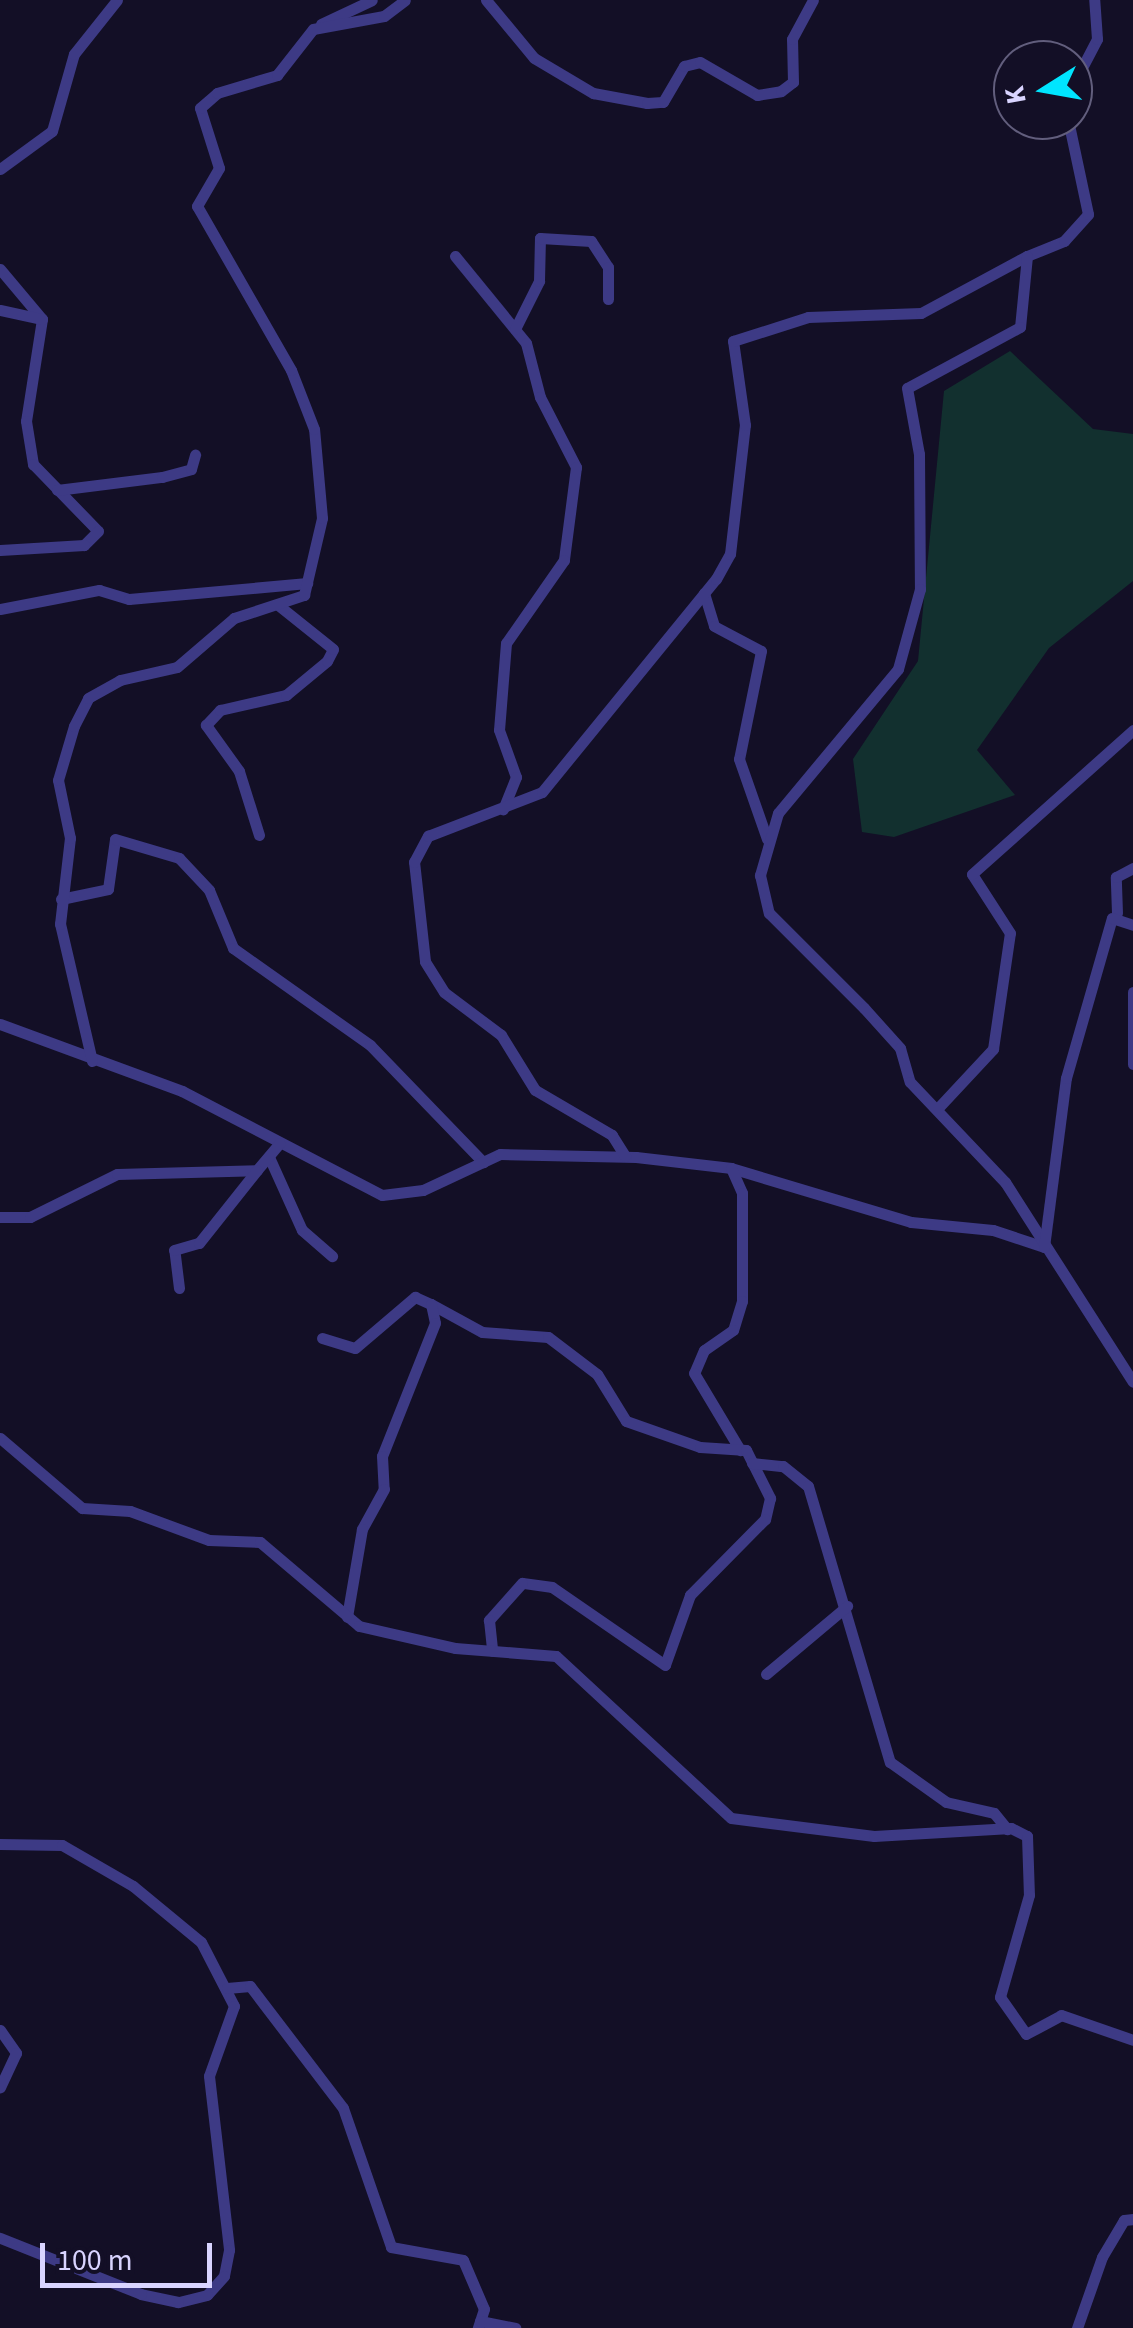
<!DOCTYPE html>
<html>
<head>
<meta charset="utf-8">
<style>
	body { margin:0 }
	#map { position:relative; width:1133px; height:2328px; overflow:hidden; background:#130f26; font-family:"Source Sans 3",sans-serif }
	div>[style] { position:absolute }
	.green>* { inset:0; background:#12302f }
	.minor>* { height:11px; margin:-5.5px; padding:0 5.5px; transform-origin:5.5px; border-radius:5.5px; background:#3d3a85 }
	span { translate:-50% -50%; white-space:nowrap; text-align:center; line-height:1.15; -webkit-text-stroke:10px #130f26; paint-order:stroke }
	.north { position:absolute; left:993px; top:40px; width:100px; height:100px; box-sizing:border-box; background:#130f26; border:2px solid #625e7d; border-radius:50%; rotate:259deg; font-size:28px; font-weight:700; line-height:40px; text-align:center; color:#d9d4ff }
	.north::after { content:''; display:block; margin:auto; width:35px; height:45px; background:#00e5ff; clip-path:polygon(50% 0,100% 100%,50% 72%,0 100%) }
	.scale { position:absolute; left:40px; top:2243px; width:172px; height:45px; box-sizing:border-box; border:5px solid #d9d4ff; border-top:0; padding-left:12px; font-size:30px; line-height:35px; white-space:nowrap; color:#d9d4ff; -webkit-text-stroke:8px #130f26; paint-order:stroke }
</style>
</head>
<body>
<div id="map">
	<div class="green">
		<div style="clip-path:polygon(1010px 351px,1093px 429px,1133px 434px,1133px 581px,1049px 648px,977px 750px,1015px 795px,894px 837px,862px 832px,853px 759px,918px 661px,944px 391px)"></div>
	</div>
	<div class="minor">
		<div style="left:486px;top:0;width:75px;rotate:50.4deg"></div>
		<div style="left:534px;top:58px;width:69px;rotate:30.7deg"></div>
		<div style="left:593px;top:93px;width:55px;rotate:10.5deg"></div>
		<div style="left:647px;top:103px;width:16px;rotate:-4deg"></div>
		<div style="left:663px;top:102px;width:42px;rotate:-59.7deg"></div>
		<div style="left:684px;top:66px;width:16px;rotate:-14deg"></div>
		<div style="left:700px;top:62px;width:66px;rotate:30.1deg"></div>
		<div style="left:757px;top:95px;width:24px;rotate:-9deg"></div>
		<div style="left:781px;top:91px;width:15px;rotate:-37deg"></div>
		<div style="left:793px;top:82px;width:43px;rotate:-91.3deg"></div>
		<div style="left:792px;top:39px;width:44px;rotate:-61.7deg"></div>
		<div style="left:321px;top:24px;width:56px;rotate:-25.2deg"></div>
		<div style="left:1073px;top:85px;width:52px;rotate:-62.4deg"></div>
		<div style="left:1097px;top:39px;width:39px;rotate:-94deg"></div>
		<div style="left:0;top:169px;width:64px;rotate:-36.2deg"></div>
		<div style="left:52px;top:131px;width:80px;rotate:-74.1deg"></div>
		<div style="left:74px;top:54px;width:69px;rotate:-51.5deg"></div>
		<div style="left:455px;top:256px;width:112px;rotate:50.8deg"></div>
		<div style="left:526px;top:343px;width:56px;rotate:75.5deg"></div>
		<div style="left:540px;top:397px;width:79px;rotate:62.8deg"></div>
		<div style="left:576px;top:467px;width:94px;rotate:97.4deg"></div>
		<div style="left:564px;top:560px;width:101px;rotate:124.9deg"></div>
		<div style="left:506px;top:643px;width:87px;rotate:94.6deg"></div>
		<div style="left:499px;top:730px;width:50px;rotate:70.1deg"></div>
		<div style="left:516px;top:777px;width:35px;rotate:112deg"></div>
		<div style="left:1027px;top:256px;width:40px;rotate:-22deg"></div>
		<div style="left:1064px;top:241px;width:36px;rotate:-48deg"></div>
		<div style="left:1088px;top:214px;width:96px;rotate:-102deg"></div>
		<div style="left:0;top:269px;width:65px;rotate:50deg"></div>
		<div style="left:42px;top:319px;width:103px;rotate:98.9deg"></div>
		<div style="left:26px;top:421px;width:44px;rotate:80.8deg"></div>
		<div style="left:33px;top:464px;width:93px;rotate:45.9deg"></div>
		<div style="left:98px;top:531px;width:20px;rotate:135deg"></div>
		<div style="left:84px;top:545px;width:84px;rotate:176.6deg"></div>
		<div style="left:0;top:310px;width:43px;rotate:12.1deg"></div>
		<div style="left:515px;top:329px;width:54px;rotate:-63.4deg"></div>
		<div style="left:539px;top:281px;width:43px;rotate:-88.7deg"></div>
		<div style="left:540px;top:238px;width:51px;rotate:3.4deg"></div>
		<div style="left:591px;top:241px;width:31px;rotate:57deg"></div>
		<div style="left:608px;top:267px;width:32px;rotate:90deg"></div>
		<div style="left:57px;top:490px;width:106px;rotate:-7.1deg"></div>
		<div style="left:162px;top:477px;width:30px;rotate:-15deg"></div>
		<div style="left:191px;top:469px;width:15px;rotate:-74deg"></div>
		<div style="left:704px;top:593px;width:34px;rotate:73deg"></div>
		<div style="left:714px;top:626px;width:53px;rotate:28deg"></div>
		<div style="left:761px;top:651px;width:110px;rotate:101.5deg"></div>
		<div style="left:739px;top:759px;width:85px;rotate:70.7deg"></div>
		<div style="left:0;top:609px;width:101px;rotate:-10.9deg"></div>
		<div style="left:99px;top:590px;width:31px;rotate:17deg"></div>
		<div style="left:129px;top:599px;width:179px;rotate:-5.1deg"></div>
		<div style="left:259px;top:835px;width:67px;rotate:-107.4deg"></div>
		<div style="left:239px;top:771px;width:57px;rotate:-125.7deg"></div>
		<div style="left:206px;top:725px;width:21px;rotate:-47deg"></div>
		<div style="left:220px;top:710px;width:68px;rotate:-12.8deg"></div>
		<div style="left:286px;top:695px;width:53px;rotate:-39.7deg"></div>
		<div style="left:327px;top:661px;width:13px;rotate:-63deg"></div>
		<div style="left:333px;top:649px;width:70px;rotate:-141.3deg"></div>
		<div style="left:61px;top:899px;width:48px;rotate:-12deg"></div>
		<div style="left:108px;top:889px;width:50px;rotate:-82deg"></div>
		<div style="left:115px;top:839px;width:67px;rotate:16.5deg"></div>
		<div style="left:179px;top:858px;width:44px;rotate:46.8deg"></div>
		<div style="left:209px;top:890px;width:63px;rotate:67.5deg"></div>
		<div style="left:233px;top:948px;width:168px;rotate:35.3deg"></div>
		<div style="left:370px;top:1045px;width:163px;rotate:46deg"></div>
		<div style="left:1117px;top:913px;width:36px;rotate:-92deg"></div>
		<div style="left:1116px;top:877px;width:19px;rotate:-28deg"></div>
		<div style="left:1133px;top:992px;width:72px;rotate:90deg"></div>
		<div style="left:0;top:1024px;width:194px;rotate:20.2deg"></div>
		<div style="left:182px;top:1091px;width:225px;rotate:27.5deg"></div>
		<div style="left:382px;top:1195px;width:41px;rotate:-7deg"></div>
		<div style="left:423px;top:1190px;width:85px;rotate:-25.1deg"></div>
		<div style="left:500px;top:1154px;width:136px;rotate:1.3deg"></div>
		<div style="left:636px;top:1157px;width:96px;rotate:6.6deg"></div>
		<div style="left:731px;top:1168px;width:188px;rotate:16.7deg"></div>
		<div style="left:911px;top:1222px;width:82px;rotate:5.6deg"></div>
		<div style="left:993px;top:1230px;width:54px;rotate:18.4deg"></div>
		<div style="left:92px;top:1061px;width:141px;rotate:-103.1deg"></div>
		<div style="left:60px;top:924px;width:87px;rotate:-83.4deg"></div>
		<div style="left:70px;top:838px;width:59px;rotate:-101.7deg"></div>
		<div style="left:58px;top:780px;width:56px;rotate:-73.5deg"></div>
		<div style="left:74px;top:726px;width:31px;rotate:-63deg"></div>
		<div style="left:88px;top:698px;width:37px;rotate:-29deg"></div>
		<div style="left:120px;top:680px;width:58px;rotate:-12.8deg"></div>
		<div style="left:177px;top:667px;width:75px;rotate:-40.7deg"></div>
		<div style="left:234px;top:618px;width:74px;rotate:-18.2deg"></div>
		<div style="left:304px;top:595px;width:79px;rotate:-76.8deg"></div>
		<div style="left:322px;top:518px;width:89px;rotate:-95.1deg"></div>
		<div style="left:314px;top:429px;width:63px;rotate:-111.3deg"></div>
		<div style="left:291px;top:370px;width:189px;rotate:-119.8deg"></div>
		<div style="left:197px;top:206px;width:44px;rotate:-59.9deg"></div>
		<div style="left:219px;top:168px;width:63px;rotate:-107.6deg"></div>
		<div style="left:200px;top:108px;width:23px;rotate:-41deg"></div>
		<div style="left:217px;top:93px;width:63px;rotate:-16.7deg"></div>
		<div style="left:277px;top:75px;width:58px;rotate:-52deg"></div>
		<div style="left:313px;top:29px;width:72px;rotate:-10.4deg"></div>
		<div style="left:384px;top:16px;width:26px;rotate:-37deg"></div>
		<div style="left:938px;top:1108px;width:81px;rotate:-47deg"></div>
		<div style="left:993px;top:1049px;width:117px;rotate:-81.7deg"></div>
		<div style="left:1010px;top:933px;width:70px;rotate:-122.8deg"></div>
		<div style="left:972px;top:874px;width:216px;rotate:-41.8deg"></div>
		<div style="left:625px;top:1156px;width:25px;rotate:-122deg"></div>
		<div style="left:612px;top:1135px;width:89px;rotate:-149.7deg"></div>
		<div style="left:535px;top:1090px;width:65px;rotate:-121.7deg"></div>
		<div style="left:501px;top:1035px;width:71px;rotate:-143deg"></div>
		<div style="left:444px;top:992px;width:36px;rotate:-122deg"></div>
		<div style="left:425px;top:961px;width:100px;rotate:-96.3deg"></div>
		<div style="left:414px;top:862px;width:30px;rotate:-62deg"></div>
		<div style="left:428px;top:836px;width:122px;rotate:-21.1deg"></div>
		<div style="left:542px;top:792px;width:275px;rotate:-50.8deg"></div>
		<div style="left:716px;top:579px;width:29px;rotate:-61deg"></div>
		<div style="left:730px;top:554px;width:130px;rotate:-83.4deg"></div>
		<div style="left:745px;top:425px;width:85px;rotate:-98.1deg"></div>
		<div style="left:733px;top:341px;width:79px;rotate:-17.7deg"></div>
		<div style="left:808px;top:317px;width:113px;rotate:-2deg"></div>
		<div style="left:921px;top:313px;width:120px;rotate:-28.3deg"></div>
		<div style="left:1027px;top:256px;width:71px;rotate:95.6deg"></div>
		<div style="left:1020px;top:327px;width:128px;rotate:151.6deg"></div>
		<div style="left:907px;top:388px;width:67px;rotate:79.7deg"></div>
		<div style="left:919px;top:454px;width:135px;rotate:89.6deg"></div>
		<div style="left:920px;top:589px;width:83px;rotate:105.4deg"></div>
		<div style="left:898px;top:669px;width:187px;rotate:129.8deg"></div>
		<div style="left:778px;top:813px;width:65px;rotate:106.2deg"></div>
		<div style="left:760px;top:875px;width:39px;rotate:77deg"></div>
		<div style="left:769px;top:913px;width:134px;rotate:45deg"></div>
		<div style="left:864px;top:1008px;width:54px;rotate:48deg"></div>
		<div style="left:900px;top:1048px;width:35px;rotate:74deg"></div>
		<div style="left:910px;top:1082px;width:138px;rotate:46.5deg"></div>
		<div style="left:1005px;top:1182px;width:237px;rotate:57.4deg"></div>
		<div style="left:269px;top:1157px;width:80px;rotate:65.7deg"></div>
		<div style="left:302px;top:1230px;width:40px;rotate:41deg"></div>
		<div style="left:731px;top:1168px;width:27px;rotate:66deg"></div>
		<div style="left:742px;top:1193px;width:108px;rotate:90deg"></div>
		<div style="left:742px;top:1301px;width:30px;rotate:107deg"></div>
		<div style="left:733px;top:1330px;width:35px;rotate:145deg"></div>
		<div style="left:704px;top:1350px;width:25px;rotate:113deg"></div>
		<div style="left:694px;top:1373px;width:90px;rotate:59.1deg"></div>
		<div style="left:0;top:1217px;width:30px"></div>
		<div style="left:30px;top:1217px;width:97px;rotate:-26.3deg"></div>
		<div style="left:117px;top:1174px;width:140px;rotate:-1.6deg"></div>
		<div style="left:257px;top:1170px;width:35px;rotate:-50deg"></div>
		<div style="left:1044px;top:1247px;width:170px;rotate:-82.6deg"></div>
		<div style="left:1066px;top:1078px;width:166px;rotate:-74deg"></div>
		<div style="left:1112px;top:918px;width:22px;rotate:18deg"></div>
		<div style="left:179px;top:1288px;width:38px;rotate:-97deg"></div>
		<div style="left:174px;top:1250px;width:26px;rotate:-16deg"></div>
		<div style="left:199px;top:1243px;width:93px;rotate:-51.5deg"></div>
		<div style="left:431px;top:1304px;width:58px;rotate:28.8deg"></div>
		<div style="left:482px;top:1332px;width:66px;rotate:4.3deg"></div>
		<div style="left:548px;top:1337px;width:61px;rotate:37.1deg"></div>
		<div style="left:597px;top:1374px;width:55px;rotate:58.3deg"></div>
		<div style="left:626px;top:1421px;width:78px;rotate:19.4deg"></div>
		<div style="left:700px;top:1447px;width:46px;rotate:3.7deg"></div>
		<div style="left:746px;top:1450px;width:54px;rotate:63.4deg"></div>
		<div style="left:770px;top:1498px;width:22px;rotate:103deg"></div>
		<div style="left:765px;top:1519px;width:107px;rotate:134.6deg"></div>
		<div style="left:690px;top:1595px;width:74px;rotate:109.7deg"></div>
		<div style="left:665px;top:1665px;width:137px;rotate:-145.4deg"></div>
		<div style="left:552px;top:1587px;width:30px;rotate:-172deg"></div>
		<div style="left:522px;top:1583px;width:50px;rotate:131.7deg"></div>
		<div style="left:489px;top:1620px;width:31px;rotate:84deg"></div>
		<div style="left:322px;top:1338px;width:34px;rotate:17deg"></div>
		<div style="left:355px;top:1348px;width:79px;rotate:-40.4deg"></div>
		<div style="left:415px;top:1297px;width:17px;rotate:24deg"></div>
		<div style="left:431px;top:1304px;width:19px;rotate:78deg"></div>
		<div style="left:435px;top:1323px;width:143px;rotate:111.7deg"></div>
		<div style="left:382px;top:1456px;width:33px;rotate:87deg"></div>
		<div style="left:384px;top:1489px;width:46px;rotate:118.8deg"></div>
		<div style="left:362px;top:1529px;width:89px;rotate:99.7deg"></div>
		<div style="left:0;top:1438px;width:108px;rotate:40.5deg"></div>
		<div style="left:82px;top:1508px;width:48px;rotate:3.6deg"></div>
		<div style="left:130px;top:1511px;width:84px;rotate:20.2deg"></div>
		<div style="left:209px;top:1540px;width:51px;rotate:2.2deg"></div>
		<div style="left:260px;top:1542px;width:130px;rotate:40.3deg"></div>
		<div style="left:359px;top:1626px;width:98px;rotate:12.9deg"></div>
		<div style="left:455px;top:1648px;width:101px;rotate:4.5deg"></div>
		<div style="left:556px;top:1656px;width:238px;rotate:42.8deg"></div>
		<div style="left:731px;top:1818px;width:144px;rotate:7.2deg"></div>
		<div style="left:874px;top:1836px;width:137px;rotate:-3.3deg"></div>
		<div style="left:1011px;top:1828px;width:18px;rotate:27deg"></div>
		<div style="left:1027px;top:1836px;width:59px;rotate:88.1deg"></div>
		<div style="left:1029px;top:1895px;width:106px;rotate:105.9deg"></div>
		<div style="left:1000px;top:1997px;width:45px;rotate:54.9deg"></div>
		<div style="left:1026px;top:2034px;width:40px;rotate:-28deg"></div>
		<div style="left:1061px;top:2015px;width:76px;rotate:19.1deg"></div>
		<div style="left:752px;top:1463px;width:31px;rotate:6deg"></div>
		<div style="left:783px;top:1466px;width:32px;rotate:39deg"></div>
		<div style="left:808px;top:1486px;width:288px;rotate:73.5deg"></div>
		<div style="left:890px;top:1762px;width:69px;rotate:35.5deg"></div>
		<div style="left:946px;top:1802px;width:49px;rotate:12.9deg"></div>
		<div style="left:994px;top:1813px;width:21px;rotate:51deg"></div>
		<div style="left:766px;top:1674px;width:106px;rotate:-40deg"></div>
		<div style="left:0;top:1844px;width:62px;rotate:0.9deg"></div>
		<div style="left:62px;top:1845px;width:82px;rotate:30deg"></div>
		<div style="left:133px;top:1886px;width:88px;rotate:39.5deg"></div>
		<div style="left:201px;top:1942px;width:72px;rotate:62.7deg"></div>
		<div style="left:234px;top:2006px;width:74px;rotate:109.7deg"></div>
		<div style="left:209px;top:2076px;width:175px;rotate:83.4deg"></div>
		<div style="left:229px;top:2250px;width:26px;rotate:101deg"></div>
		<div style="left:224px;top:2276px;width:25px;rotate:132deg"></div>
		<div style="left:207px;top:2295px;width:30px;rotate:166deg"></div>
		<div style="left:178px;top:2302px;width:38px;rotate:-168deg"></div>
		<div style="left:141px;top:2294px;width:152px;rotate:-158.3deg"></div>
		<div style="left:227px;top:1988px;width:23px;rotate:-5deg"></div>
		<div style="left:250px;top:1986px;width:153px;rotate:52.7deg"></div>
		<div style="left:343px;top:2108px;width:147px;rotate:70.9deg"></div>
		<div style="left:391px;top:2247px;width:73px;rotate:10.2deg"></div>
		<div style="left:463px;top:2260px;width:53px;rotate:66.8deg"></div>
		<div style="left:484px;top:2309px;width:20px;rotate:108deg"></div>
		<div style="left:0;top:2030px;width:28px;rotate:55deg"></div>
		<div style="left:16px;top:2053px;width:38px;rotate:115deg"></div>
		<div style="left:480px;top:2321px;width:36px;rotate:11deg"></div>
		<div style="left:1077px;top:2328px;width:75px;rotate:-70.6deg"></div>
		<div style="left:1102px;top:2257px;width:43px;rotate:-59.3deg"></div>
		<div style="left:1124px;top:2220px;width:9px;rotate:-6deg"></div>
	</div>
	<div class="north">K</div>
	<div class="scale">100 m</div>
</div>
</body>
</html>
